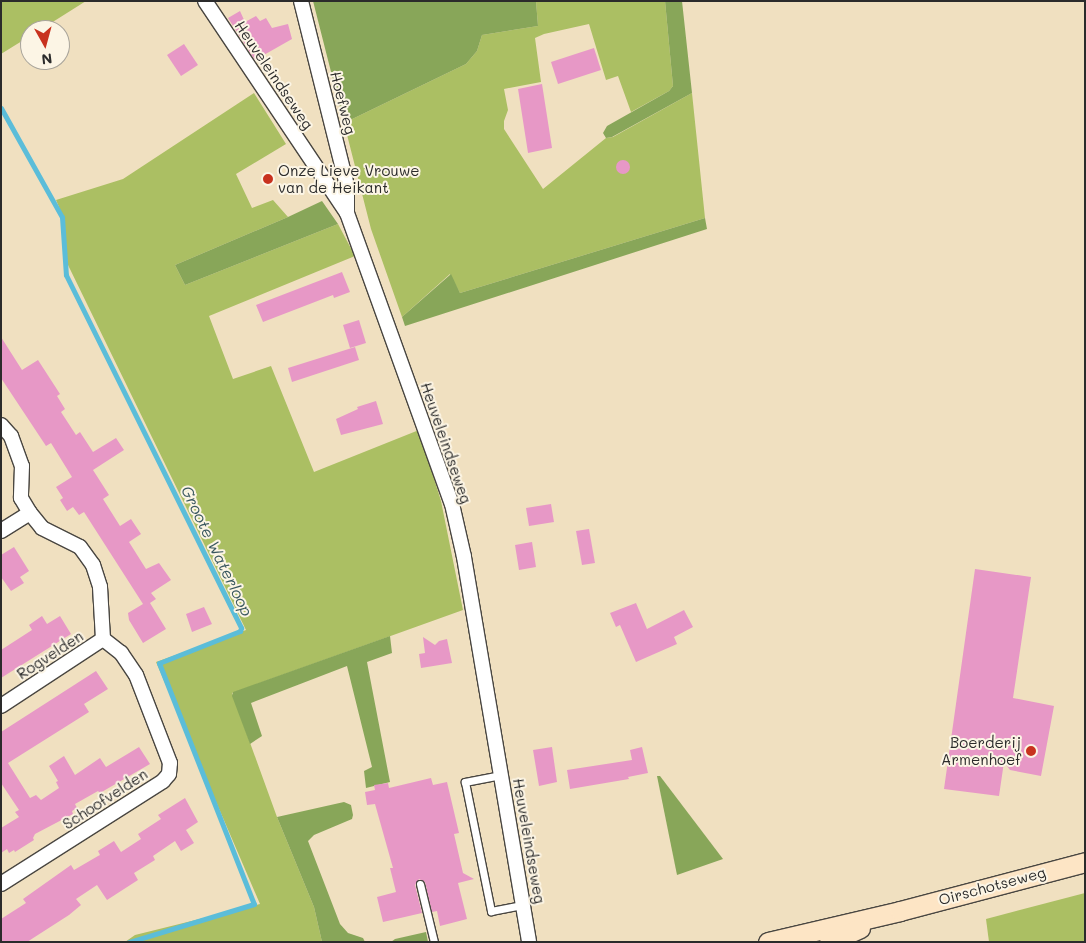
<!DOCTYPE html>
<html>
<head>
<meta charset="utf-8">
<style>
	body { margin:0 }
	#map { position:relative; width:1086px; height:943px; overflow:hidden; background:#f0e0c0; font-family:Mali,sans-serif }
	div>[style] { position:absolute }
	.green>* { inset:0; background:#abbf63 }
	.forest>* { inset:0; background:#88a659 }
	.stream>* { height:5px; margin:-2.5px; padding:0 2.5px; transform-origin:2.5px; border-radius:2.5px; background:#5bbdd9 }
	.building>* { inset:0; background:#e798c6 }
	.round { border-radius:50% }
	.roads { filter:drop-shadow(1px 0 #494641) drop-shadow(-1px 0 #494641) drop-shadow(0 1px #494641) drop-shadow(0 -1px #494641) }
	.lane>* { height:7px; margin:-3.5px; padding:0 3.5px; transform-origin:3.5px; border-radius:3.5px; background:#fff }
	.street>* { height:14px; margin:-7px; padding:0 7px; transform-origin:7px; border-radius:7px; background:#fff }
	.secondary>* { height:19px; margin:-9.5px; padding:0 9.5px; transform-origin:9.5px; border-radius:9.5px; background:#fde5c5 }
	.dots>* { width:14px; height:14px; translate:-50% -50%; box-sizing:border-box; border:2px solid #fcf5e5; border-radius:50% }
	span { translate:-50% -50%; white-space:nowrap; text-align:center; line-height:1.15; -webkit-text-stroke:4px #fcf5e5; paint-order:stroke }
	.street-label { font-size:15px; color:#2b2b2b }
	.poi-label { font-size:15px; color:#2b2b2b }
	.left { translate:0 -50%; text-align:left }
	.right { translate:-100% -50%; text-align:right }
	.water-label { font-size:16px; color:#39575f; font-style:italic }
	.frame { position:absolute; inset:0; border:2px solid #2b2b2b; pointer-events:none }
	.north { position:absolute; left:20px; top:20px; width:50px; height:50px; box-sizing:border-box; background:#fcf5e5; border:1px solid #a8a49b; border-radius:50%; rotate:173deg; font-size:14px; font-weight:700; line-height:20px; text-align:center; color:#2b2b2b }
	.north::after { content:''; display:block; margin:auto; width:18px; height:22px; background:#c8321e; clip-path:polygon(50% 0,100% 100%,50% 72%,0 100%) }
</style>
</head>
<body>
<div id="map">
	<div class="green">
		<div style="clip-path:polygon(1px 1px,86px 1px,40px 30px,30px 30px,30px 36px,1px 54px)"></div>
		<div style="clip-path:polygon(536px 1px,665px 1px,673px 86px,669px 91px,631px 112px,618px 76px,606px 80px,589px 24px,544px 34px,535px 38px,541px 82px,504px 89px,508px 110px,504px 121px,504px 129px,543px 189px,606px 138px,613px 137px,692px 93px,705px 218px,460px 293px,450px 274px,402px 317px,371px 229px,344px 123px,466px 64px,477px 51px,482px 35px,538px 26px)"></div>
		<div style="clip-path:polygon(254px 93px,286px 144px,236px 174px,252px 208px,273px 200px,288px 217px,175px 265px,185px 285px,338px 224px,355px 256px,209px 316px,233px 379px,271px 366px,314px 472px,419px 430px,441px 501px,463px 610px,232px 693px,277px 817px,314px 907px,322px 942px,125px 942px,135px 935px,260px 904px,156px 662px,246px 630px,68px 265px,59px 207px,56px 200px,123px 179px)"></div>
		<div style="clip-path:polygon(1085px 893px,1085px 942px,989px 942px,986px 919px)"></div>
	</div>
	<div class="forest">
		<div style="clip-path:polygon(313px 1px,536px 1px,538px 26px,482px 35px,477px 51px,466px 64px,344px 123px)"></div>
		<div style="clip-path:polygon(665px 1px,682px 1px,692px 93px,612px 137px,606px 138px,603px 133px,607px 126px,669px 91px,673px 86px)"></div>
		<div style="clip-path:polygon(322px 201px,338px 224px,185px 285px,175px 265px,288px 217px)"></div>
		<div style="clip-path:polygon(705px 218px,707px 229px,405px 326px,402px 317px,451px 274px,460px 293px)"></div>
		<div style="clip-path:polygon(390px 636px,392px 653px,367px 662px,390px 782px,366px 788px,364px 771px,372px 767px,347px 666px,251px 703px,262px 736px,250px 744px,232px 696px,233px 692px)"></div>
		<div style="clip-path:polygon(657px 776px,660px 776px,723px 859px,677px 875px)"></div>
		<div style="clip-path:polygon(344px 802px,351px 805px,353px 815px,352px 819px,314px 835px,308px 841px,340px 924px,348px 933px,363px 938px,365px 942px,322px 942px,314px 907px,277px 817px)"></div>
		<div style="clip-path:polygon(426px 932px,428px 942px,391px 942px,395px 939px)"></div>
	</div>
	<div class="stream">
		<div style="left:1px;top:108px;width:125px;rotate:60.8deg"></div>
		<div style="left:62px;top:217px;width:58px;rotate:86.1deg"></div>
		<div style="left:66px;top:275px;width:394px;rotate:63.6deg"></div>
		<div style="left:241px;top:628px;width:3px;rotate:108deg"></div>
		<div style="left:240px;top:631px;width:87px;rotate:158.4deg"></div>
		<div style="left:159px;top:663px;width:259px;rotate:68.5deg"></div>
		<div style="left:254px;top:904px;width:131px;rotate:163.1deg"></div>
	</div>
	<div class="building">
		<div style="clip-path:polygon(240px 11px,245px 22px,256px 16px,260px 21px,266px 18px,272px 28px,288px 24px,292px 39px,255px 60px,228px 18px)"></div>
		<div style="clip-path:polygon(184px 44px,198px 65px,181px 76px,167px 55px)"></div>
		<div style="clip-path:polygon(594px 48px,601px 70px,558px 84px,551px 62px)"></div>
		<div style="clip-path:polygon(542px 84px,552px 148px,528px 153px,518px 89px)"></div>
		<div class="round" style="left:616px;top:160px;width:14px;height:14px"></div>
		<div style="clip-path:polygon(342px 272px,350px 292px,334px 298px,333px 295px,263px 322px,256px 305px)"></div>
		<div style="clip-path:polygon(359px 320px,366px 343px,350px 348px,343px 325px)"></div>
		<div style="clip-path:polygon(1px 337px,22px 370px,38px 360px,60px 394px,57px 396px,65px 409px,61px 412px,76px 435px,80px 432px,93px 452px,116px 438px,124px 450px,93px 470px,109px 495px,103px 499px,120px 526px,131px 519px,141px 534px,129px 542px,146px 569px,159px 563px,171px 580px,151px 593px,156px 599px,150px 603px,166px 629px,143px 643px,129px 620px,128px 613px,143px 604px,84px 512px,79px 515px,73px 507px,67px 511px,60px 500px,63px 498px,56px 487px,72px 477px,51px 443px,46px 446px,1px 378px)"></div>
		<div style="clip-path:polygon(355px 347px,359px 360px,292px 382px,288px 368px)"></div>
		<div style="clip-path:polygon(376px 401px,383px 424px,341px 435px,336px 419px,358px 409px,357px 407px)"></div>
		<div style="clip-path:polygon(551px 504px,554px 522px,529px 526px,526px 508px)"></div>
		<div style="clip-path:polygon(589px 529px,595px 563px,582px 565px,576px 531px)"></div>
		<div style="clip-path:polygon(532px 542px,536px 567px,519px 570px,515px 545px)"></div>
		<div style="clip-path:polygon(14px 547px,29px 571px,20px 577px,24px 583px,11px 591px,1px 577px,1px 555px)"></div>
		<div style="clip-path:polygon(975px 569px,1031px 577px,1013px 698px,1054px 706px,1041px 776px,1010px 770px,1004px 762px,999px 796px,944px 789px)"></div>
		<div style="clip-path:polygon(636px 603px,647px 629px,684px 610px,693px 627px,674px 637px,677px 644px,636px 662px,620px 625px,616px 627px,610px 613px)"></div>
		<div style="clip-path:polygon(204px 607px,212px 624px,192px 632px,186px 614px)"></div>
		<div style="clip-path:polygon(42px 616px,47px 624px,60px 616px,71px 634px,1px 678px,1px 650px,32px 630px,29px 625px)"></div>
		<div style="clip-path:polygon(423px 637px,435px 645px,439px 641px,447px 639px,452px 663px,421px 668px,419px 654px,425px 653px)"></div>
		<div style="clip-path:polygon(96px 671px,108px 689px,84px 704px,89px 712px,8px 763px,30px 798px,36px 795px,41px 800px,59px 788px,56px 782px,58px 781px,49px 766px,64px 756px,75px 775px,100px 758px,106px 767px,139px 747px,150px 764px,100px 793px,98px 791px,75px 804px,77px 808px,72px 811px,73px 814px,35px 834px,33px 838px,34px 840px,15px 852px,14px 850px,9px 853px,7px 849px,1px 853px,1px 828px,19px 817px,15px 812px,19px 810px,1px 783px,1px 732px)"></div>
		<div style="clip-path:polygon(552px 747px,557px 782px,539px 786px,533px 750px)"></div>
		<div style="clip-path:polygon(642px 747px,648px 773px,628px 777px,629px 779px,570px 789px,567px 770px,632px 760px,630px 750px)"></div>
		<div style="clip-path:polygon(431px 778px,433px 785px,447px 782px,459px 833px,454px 834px,463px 873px,474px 879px,458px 883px,467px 919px,440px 926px,437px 911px,432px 912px,425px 882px,419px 879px,415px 885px,422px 913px,383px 922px,377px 897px,396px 892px,390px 868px,393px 868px,375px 804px,367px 805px,365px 792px,375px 790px,374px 785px,388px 783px,389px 788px)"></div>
		<div style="clip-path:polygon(185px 798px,198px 822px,186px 830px,194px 843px,181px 851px,175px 841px,153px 856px,155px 860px,134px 873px,138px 880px,107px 900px,97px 885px,76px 899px,81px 905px,69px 915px,27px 942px,1px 942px,1px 919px,26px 903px,23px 899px,71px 865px,74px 870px,98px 856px,100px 855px,98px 851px,114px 841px,121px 852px,141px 839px,138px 834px,161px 819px,158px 815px)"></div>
	</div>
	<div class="roads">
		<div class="lane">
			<div style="left:501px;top:775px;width:37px;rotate:169deg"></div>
			<div style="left:465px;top:782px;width:132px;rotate:78.6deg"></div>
			<div style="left:491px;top:911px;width:33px;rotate:-11deg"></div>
			<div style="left:420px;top:884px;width:60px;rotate:76.4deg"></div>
		</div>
		<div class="street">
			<div style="left:205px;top:1px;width:255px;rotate:56.2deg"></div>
			<div style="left:347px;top:213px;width:309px;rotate:70.2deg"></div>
			<div style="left:452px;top:504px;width:54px;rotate:77.2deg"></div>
			<div style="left:464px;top:557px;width:390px;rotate:80.4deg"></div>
			<div style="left:301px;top:1px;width:190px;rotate:76deg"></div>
			<div style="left:347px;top:185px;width:28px;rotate:90deg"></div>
			<div style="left:1px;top:425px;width:15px;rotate:48deg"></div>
			<div style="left:11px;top:436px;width:32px;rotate:70deg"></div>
			<div style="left:22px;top:466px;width:32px;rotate:92deg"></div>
			<div style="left:21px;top:498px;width:17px;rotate:59deg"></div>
			<div style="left:30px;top:513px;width:19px;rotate:51deg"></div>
			<div style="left:42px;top:528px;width:42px;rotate:26.6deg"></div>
			<div style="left:80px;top:547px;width:22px;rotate:54deg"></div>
			<div style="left:93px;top:565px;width:23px;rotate:72deg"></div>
			<div style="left:100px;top:587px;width:52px;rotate:86.7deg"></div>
			<div style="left:103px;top:639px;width:122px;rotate:146.7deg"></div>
			<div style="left:1px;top:531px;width:34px;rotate:-32deg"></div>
			<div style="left:1px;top:884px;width:192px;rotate:-32.4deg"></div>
			<div style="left:163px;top:781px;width:9px;rotate:-49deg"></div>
			<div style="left:169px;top:774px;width:11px;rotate:-85deg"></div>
			<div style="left:170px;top:763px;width:94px;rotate:-111.1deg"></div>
			<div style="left:136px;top:675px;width:27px;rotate:-124deg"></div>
			<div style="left:121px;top:653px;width:23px;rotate:-142deg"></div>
		</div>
		<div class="secondary">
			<div style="left:768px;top:942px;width:136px;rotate:-13.2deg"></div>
			<div style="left:900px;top:911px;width:191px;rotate:-14.8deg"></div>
			<div style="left:829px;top:942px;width:34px;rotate:-24deg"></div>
		</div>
	</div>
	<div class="dots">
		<div style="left:268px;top:179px;background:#c8321e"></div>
		<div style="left:1031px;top:751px;background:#c8321e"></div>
	</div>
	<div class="street-label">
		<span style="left:274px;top:75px;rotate:56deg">Heuveleindseweg</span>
		<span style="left:343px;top:103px;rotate:76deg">Hoefweg</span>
		<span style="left:446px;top:443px;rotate:71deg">Heuveleindseweg</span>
		<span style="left:50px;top:655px;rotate:-33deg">Rogvelden</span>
		<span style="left:105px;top:799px;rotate:-33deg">Schoofvelden</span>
		<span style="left:529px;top:841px;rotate:80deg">Heuveleindseweg</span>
		<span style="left:992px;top:886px;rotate:-15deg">Oirschotseweg</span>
	</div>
	<div class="poi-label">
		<span class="left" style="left:278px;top:179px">Onze Lieve Vrouwe<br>van de Heikant</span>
		<span class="right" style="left:1021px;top:751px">Boerderij<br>Armenhoef</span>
	</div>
	<div class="water-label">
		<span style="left:217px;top:551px;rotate:64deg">Groote Waterloop</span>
	</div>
	<div class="frame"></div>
	<div class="north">N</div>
</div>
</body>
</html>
